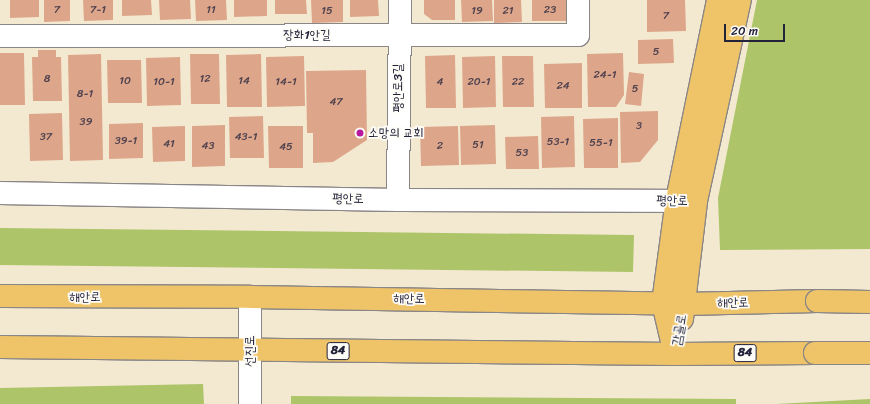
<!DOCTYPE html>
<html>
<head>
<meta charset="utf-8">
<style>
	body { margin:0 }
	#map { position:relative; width:870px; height:404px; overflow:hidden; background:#f3e9d1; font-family:Sriracha,"Poor Story",sans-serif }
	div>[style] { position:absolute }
	.green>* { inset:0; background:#adc469 }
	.building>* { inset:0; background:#dda68a }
	.roads { filter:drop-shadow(1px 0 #8a8686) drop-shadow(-1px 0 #8a8686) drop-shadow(0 1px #8a8686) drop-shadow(0 -1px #8a8686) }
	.minor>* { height:22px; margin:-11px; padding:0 11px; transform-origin:11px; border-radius:11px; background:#fff }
	.major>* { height:22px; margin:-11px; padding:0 11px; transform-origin:11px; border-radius:11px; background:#efc469 }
	.bridges { filter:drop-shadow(1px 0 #8a8686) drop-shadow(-1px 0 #8a8686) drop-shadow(0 1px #8a8686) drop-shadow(0 -1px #8a8686) }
	.major-bridge>* { height:22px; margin:-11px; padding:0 11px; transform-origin:11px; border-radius:11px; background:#efc469 }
	.dots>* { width:11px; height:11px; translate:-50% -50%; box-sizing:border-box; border:2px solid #fdfcf7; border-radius:50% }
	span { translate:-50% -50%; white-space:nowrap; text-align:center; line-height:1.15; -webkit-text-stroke:3.5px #fdfcf7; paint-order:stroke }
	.number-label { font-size:11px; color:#51434f }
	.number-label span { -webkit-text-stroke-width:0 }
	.shield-label span { padding:1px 3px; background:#fdfcf7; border:1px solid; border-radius:3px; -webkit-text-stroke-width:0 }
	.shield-label { font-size:12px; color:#22223b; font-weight:700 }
	.street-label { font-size:13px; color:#22223b }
	.poi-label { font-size:13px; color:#22223b }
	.left { translate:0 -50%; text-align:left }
	.scale { position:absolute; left:724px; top:24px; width:61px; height:18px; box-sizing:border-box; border:2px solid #22223b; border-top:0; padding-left:5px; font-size:12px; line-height:14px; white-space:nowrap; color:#22223b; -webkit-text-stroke:3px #fdfcf7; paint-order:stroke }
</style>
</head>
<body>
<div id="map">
	<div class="green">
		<div style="clip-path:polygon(757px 0,870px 0,870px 249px,720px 250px,718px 198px)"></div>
		<div style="clip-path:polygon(0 228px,634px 235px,633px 272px,0 265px)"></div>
		<div style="clip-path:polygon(203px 384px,204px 404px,0 404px,0 388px)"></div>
		<div style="clip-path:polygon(291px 396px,736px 399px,736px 404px,291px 404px)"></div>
		<div style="clip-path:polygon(870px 399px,870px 404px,769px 404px,776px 404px)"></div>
	</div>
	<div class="building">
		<div style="clip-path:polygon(10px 0,39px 0,39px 17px,10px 18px)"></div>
		<div style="clip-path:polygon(44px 0,70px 0,70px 21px,44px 22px)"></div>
		<div style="clip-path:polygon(83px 0,113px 0,113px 20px,84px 21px)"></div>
		<div style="clip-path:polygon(122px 0,151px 0,152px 15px,122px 16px)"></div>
		<div style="clip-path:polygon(159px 0,190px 0,191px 19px,160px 20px)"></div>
		<div style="clip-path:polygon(195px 0,226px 0,227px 20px,196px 21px)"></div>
		<div style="clip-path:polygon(234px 0,267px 0,267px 16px,234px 17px)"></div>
		<div style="clip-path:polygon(275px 0,306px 0,307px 14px,275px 14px)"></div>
		<div style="clip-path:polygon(311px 0,343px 0,343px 22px,312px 23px)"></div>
		<div style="clip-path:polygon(350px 0,378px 0,379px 16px,350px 17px)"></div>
		<div style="clip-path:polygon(424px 0,455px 0,455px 20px,432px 20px,424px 14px)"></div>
		<div style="clip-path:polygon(461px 0,492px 0,493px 21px,462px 22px)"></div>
		<div style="clip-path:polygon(494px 0,521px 0,522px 22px,494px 23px)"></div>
		<div style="clip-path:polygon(532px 0,567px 0,568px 21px,532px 21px)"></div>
		<div style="clip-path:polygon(647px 0,685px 0,686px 31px,647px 32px)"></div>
		<div style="clip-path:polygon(673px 39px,674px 63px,638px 64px,638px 40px)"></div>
		<div style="clip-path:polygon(38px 50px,56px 50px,56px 57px,61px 57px,62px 101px,33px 101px,32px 57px,38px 57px)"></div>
		<div style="clip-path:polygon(0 53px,24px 53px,25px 105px,0 105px)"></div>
		<div style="clip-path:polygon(623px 53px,624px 95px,616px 107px,588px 107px,587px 54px)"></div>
		<div style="clip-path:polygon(101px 54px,103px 160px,70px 161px,68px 55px)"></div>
		<div style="clip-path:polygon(190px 54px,219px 54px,220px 104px,191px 104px)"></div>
		<div style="clip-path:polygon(261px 54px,262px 107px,227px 107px,226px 55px)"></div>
		<div style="clip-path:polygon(455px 55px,456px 108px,426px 108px,425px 56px)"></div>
		<div style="clip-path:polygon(304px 56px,305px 106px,267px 107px,266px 57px)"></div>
		<div style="clip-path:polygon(495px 56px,496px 107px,463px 108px,462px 57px)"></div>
		<div style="clip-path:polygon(502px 56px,533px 56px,534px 107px,503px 107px)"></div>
		<div style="clip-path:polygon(180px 57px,181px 105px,147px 106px,146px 58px)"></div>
		<div style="clip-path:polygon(107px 60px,141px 60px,142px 103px,108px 103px)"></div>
		<div style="clip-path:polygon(582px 63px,582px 108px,545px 108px,544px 64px)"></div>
		<div style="clip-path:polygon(366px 70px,367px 140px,333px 162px,313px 163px,313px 133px,307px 133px,306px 71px)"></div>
		<div style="clip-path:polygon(629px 72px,644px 74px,641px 106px,625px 104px)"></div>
		<div style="clip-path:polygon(658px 111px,658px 140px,640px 162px,621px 163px,620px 112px)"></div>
		<div style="clip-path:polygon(62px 113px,63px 160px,30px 161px,29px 114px)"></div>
		<div style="clip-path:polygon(263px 116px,264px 158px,230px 158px,229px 117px)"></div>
		<div style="clip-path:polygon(574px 116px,575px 167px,542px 168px,541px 117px)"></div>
		<div style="clip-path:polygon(618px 118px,618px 168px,584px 168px,583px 119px)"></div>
		<div style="clip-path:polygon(143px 123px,143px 158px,109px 159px,109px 124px)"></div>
		<div style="clip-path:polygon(225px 125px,225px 166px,192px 167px,192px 126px)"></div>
		<div style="clip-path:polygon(495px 125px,496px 164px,461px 165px,460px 126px)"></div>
		<div style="clip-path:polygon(185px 126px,185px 161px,153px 162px,152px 127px)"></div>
		<div style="clip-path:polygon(268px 126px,303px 126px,303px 168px,269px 168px)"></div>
		<div style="clip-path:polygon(458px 126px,459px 165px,421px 166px,420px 127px)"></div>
		<div style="clip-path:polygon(538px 136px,539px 169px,506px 169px,505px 137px)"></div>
	</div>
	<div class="roads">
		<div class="minor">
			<div style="left:0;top:36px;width:578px;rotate:-0.1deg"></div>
			<div style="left:578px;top:35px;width:35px;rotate:-90deg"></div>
			<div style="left:0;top:193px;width:398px;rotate:1deg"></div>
			<div style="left:398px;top:200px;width:297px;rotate:0.2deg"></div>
			<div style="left:398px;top:200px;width:200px;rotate:-89.4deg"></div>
			<div style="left:250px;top:404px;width:107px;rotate:-90deg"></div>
		</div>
		<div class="major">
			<div style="left:0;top:296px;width:250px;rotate:0.2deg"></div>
			<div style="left:250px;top:297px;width:434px;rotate:0.9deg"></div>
			<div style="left:684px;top:304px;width:133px;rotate:-1.3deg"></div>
			<div style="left:682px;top:319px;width:119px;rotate:-83.2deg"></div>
			<div style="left:696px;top:201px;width:206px;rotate:-77.7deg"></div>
			<div style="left:0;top:347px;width:675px;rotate:0.59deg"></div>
			<div style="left:675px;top:354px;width:140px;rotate:-0.4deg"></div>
			<div style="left:675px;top:354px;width:52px;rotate:-103.2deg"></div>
			<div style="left:663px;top:303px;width:104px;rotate:-82.3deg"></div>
			<div style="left:677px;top:200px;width:204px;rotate:-78.4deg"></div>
		</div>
	</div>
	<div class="bridges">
		<div class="major-bridge">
			<div style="left:817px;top:301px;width:53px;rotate:1.1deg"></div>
			<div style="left:815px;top:353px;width:55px"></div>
		</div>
	</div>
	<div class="dots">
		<div style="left:360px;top:133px;background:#b5179e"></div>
	</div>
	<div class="number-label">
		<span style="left:57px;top:10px">7</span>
		<span style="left:98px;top:10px">7-1</span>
		<span style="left:211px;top:10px">11</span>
		<span style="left:550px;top:10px">23</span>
		<span style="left:327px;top:11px">15</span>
		<span style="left:477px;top:11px">19</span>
		<span style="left:508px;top:11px">21</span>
		<span style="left:666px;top:16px">7</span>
		<span style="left:656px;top:52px">5</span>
		<span style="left:605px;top:75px">24-1</span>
		<span style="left:47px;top:79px">8</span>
		<span style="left:205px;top:79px">12</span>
		<span style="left:125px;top:81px">10</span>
		<span style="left:244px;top:81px">14</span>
		<span style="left:164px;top:82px">10-1</span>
		<span style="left:286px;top:82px">14-1</span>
		<span style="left:440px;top:82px">4</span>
		<span style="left:479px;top:82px">20-1</span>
		<span style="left:518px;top:82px">22</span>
		<span style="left:563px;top:86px">24</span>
		<span style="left:635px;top:89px">5</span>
		<span style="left:85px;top:94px">8-1</span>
		<span style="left:336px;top:102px">47</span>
		<span style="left:86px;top:122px">39</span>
		<span style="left:639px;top:126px">3</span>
		<span style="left:46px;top:137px">37</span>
		<span style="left:246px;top:137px">43-1</span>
		<span style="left:126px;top:141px">39-1</span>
		<span style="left:558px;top:142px">53-1</span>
		<span style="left:601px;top:143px">55-1</span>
		<span style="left:169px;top:144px">41</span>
		<span style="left:478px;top:145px">51</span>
		<span style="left:208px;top:146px">43</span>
		<span style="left:440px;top:146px">2</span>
		<span style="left:286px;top:147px">45</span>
		<span style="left:522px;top:153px">53</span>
	</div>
	<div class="shield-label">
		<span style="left:338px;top:351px">84</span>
		<span style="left:745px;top:353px">84</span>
	</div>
	<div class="street-label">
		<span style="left:307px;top:35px">장화1안길</span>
		<span style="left:398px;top:88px;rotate:-90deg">평안로3길</span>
		<span style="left:348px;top:199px;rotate:1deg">평안로</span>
		<span style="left:672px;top:201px;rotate:1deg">평안로</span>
		<span style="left:85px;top:297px">해안로</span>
		<span style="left:409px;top:299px;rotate:1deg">해안로</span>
		<span style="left:733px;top:303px;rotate:-1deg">해안로</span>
		<span style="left:680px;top:330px;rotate:-80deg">감골로</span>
		<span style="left:250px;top:351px;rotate:-90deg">선진로</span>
	</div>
	<div class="poi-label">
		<span class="left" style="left:368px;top:133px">소망의 교회</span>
	</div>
	<div class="scale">20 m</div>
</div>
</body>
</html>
